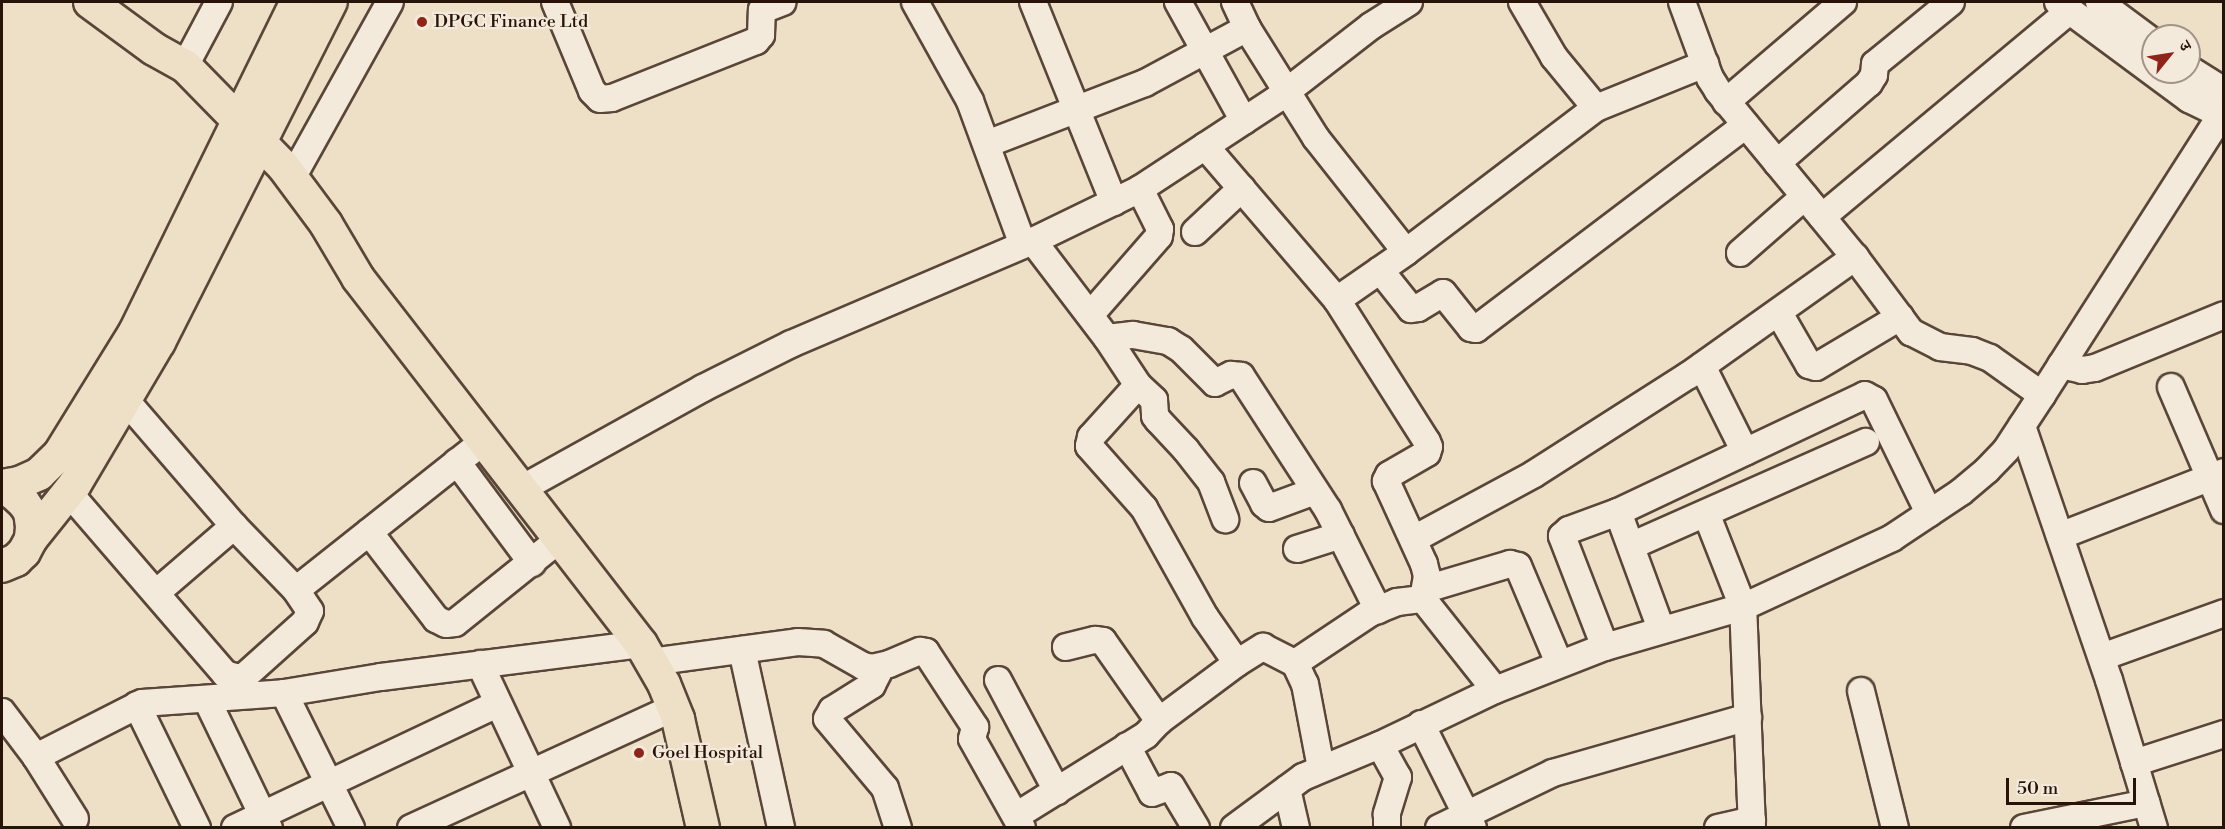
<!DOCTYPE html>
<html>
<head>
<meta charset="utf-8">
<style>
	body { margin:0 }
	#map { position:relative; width:2225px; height:829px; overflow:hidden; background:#eedfc7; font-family:"Libre Bodoni","Noto Serif Devanagari",serif }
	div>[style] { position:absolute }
	.roads { filter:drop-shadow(2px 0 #594638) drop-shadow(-2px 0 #594638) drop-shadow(0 2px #594638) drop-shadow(0 -2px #594638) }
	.minor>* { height:26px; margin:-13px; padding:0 13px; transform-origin:13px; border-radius:13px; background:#f4eadb }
	.major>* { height:32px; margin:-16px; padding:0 16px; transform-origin:16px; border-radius:16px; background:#eedfc7 }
	.dots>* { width:16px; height:16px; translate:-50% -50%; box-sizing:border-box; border:3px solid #f4eadb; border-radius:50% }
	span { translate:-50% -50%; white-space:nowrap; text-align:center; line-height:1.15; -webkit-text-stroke:4.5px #f4eadb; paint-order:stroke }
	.poi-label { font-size:18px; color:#271308 }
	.left { translate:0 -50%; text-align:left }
	.frame { position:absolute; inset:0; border:3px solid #271308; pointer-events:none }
	.north { position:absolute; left:2141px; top:24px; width:60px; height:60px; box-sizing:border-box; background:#f4eadb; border:2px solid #a29487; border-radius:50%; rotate:60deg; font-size:16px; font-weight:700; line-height:24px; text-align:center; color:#271308 }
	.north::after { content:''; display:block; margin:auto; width:21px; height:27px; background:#8f2418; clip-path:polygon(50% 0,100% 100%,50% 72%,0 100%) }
	.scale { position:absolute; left:2006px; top:778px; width:130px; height:27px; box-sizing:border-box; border:3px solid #271308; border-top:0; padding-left:8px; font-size:18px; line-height:21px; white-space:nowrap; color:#271308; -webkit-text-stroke:4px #f4eadb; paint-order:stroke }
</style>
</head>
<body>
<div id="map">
	<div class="roads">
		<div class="minor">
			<div style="left:555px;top:2px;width:96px;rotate:67.4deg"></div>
			<div style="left:592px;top:91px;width:11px;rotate:45deg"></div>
			<div style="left:600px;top:99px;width:12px;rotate:-5deg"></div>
			<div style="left:612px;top:98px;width:155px;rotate:-21.6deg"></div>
			<div style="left:756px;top:41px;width:8px;rotate:-50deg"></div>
			<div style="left:761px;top:35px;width:25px;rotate:-88deg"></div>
			<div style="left:762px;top:10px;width:22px;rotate:-21deg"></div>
			<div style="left:915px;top:2px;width:113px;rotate:60.9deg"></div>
			<div style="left:970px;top:101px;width:153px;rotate:69.8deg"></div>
			<div style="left:1033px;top:2px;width:216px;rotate:68deg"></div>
			<div style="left:1178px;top:2px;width:136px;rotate:61deg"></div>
			<div style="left:1235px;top:2px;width:29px;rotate:65deg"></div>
			<div style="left:1247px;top:28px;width:130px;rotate:57.9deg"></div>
			<div style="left:1316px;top:138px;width:145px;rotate:51.7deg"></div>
			<div style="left:1522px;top:2px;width:64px;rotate:59.8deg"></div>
			<div style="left:1554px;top:57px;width:66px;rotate:50.5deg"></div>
			<div style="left:1682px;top:2px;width:81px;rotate:69.8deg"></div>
			<div style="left:1710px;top:78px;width:15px;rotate:58deg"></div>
			<div style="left:1718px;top:91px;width:215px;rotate:50.5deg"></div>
			<div style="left:1855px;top:257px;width:94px;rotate:53.3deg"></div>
			<div style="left:1911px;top:332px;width:33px;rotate:27deg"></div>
			<div style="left:1940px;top:347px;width:32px;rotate:7deg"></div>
			<div style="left:1972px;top:351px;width:19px;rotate:21deg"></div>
			<div style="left:1990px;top:358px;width:64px;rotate:35.4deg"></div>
			<div style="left:2058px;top:2px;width:163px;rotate:36.5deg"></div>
			<div style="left:2189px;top:99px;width:39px;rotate:26deg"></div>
			<div style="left:2099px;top:2px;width:67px;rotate:36.5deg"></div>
			<div style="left:185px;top:66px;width:72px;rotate:-62deg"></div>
			<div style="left:2189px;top:69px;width:41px;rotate:32.2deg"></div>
			<div style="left:1726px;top:102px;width:154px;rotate:-40.5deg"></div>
			<div style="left:987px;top:144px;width:169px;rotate:-21.1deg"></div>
			<div style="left:1145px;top:83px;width:116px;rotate:-28.3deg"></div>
			<div style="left:1205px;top:146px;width:203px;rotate:49.4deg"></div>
			<div style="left:1337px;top:300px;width:168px;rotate:57.6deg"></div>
			<div style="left:1427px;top:442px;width:5px;rotate:68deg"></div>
			<div style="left:1429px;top:447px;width:6px;rotate:108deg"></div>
			<div style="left:1427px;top:453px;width:44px;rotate:149.9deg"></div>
			<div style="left:1389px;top:475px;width:7px;rotate:117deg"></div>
			<div style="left:1386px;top:481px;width:91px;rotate:65.4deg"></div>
			<div style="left:1424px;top:564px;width:12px;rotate:76deg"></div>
			<div style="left:1427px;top:576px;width:23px;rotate:100deg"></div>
			<div style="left:1423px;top:599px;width:116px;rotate:51.6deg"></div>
			<div style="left:1777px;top:163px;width:122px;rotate:-41deg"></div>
			<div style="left:1869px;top:83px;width:9px;rotate:-58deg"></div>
			<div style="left:1874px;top:75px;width:11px;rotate:-85deg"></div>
			<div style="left:1875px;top:64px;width:98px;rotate:-39.2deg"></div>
			<div style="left:292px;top:178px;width:201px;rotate:-60.9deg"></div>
			<div style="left:1822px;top:217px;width:322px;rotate:-39.8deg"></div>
			<div style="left:1195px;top:232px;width:64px;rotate:-43.1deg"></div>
			<div style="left:1033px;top:241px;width:122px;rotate:52.7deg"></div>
			<div style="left:1107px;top:338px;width:26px;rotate:-7deg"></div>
			<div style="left:1133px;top:335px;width:36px;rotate:10deg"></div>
			<div style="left:1168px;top:341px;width:15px;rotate:32deg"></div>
			<div style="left:1181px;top:349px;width:48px;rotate:45deg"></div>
			<div style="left:1215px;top:383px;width:18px;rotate:-27deg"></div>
			<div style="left:1231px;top:375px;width:10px;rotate:6deg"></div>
			<div style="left:1241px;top:376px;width:160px;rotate:57deg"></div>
			<div style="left:1328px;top:510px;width:112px;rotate:63.4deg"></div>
			<div style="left:1740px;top:253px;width:86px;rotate:-41.2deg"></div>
			<div style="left:1380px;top:270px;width:50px;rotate:51.5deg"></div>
			<div style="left:1411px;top:309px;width:7px;rotate:-8deg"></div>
			<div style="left:1418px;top:308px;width:29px;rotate:-31deg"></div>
			<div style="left:1443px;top:293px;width:45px;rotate:51.3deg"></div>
			<div style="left:1471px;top:328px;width:5px;rotate:11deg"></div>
			<div style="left:1476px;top:329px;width:338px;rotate:-37.1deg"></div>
			<div style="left:1337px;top:300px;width:84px;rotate:-34.8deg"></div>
			<div style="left:1406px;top:252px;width:238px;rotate:-37.2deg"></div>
			<div style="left:1596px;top:108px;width:118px;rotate:-22deg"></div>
			<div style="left:1779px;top:313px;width:60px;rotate:60deg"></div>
			<div style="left:1809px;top:365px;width:7px;rotate:16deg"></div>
			<div style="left:1816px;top:367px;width:98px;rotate:-30.8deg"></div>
			<div style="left:1091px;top:314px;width:103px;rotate:-48.9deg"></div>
			<div style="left:1159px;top:236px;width:7px;rotate:-82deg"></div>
			<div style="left:1160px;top:229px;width:45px;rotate:-116.6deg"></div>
			<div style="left:1107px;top:338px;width:56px;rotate:56.6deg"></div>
			<div style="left:1138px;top:385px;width:70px;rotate:132.1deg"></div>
			<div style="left:1091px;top:437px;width:9px;rotate:103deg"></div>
			<div style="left:1089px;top:446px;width:83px;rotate:48.4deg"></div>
			<div style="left:1144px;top:508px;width:125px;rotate:60.8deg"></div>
			<div style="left:1205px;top:617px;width:56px;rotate:55.2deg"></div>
			<div style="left:1237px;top:663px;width:31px;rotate:-32deg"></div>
			<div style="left:1263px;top:647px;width:36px;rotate:27deg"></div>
			<div style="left:1295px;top:663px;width:23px;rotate:65deg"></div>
			<div style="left:1305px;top:684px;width:86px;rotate:79.2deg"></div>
			<div style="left:2061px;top:365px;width:22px;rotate:13deg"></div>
			<div style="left:2082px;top:370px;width:13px;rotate:-9deg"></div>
			<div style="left:2095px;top:368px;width:139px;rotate:-22.3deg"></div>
			<div style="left:1702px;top:366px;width:96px;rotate:63.4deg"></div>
			<div style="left:1138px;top:385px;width:22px;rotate:43deg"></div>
			<div style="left:1154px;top:400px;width:16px;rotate:86deg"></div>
			<div style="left:1155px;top:416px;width:5px;rotate:53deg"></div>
			<div style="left:1158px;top:420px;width:41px;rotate:47deg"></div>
			<div style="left:1186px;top:450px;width:41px;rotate:52deg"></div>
			<div style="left:1211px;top:482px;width:40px;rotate:69deg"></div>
			<div style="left:2171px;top:387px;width:134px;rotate:66.7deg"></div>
			<div style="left:2022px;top:426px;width:268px;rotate:71.1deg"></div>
			<div style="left:2109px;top:680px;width:155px;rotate:73.1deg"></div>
			<div style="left:457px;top:462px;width:126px;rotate:53.4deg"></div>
			<div style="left:1253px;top:483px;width:24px;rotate:62deg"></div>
			<div style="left:1264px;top:504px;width:6px;rotate:39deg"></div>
			<div style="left:1269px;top:508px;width:49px;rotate:-20.3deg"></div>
			<div style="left:521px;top:489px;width:208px;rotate:-29deg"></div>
			<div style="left:703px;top:388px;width:98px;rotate:-26.6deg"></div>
			<div style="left:791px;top:344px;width:263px;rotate:-23.1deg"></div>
			<div style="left:1033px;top:241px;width:119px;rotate:-25.9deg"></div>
			<div style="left:1140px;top:189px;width:164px;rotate:-33.3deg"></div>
			<div style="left:1277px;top:99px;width:119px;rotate:-37.8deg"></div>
			<div style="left:1371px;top:26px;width:45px;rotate:-32.3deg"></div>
			<div style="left:69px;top:493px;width:239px;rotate:49.2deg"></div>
			<div style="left:225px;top:674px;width:15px;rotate:16deg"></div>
			<div style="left:239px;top:678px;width:8px;rotate:-23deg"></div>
			<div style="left:246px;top:675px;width:79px;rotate:-41.9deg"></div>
			<div style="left:305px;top:622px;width:12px;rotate:-66deg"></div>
			<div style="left:310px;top:611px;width:25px;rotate:-124deg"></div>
			<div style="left:296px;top:590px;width:89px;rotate:-134.1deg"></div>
			<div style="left:234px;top:526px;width:165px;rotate:-130.8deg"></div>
			<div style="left:1618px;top:512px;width:273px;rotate:-25.3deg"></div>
			<div style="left:1865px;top:395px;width:10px;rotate:29deg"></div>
			<div style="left:1874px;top:400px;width:126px;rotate:64deg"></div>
			<div style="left:369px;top:532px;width:110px;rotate:52.4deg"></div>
			<div style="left:436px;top:619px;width:11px;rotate:27deg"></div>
			<div style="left:446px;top:624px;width:9px;rotate:-6deg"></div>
			<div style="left:455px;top:623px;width:134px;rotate:-38.7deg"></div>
			<div style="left:2060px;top:536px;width:176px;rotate:-21.3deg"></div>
			<div style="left:1414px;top:539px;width:136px;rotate:-28.4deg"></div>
			<div style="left:1534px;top:474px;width:184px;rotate:-32.6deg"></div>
			<div style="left:1689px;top:375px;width:204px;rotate:-35.4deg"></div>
			<div style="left:1631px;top:546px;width:257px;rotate:-23.9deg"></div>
			<div style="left:1297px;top:549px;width:46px;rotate:-17.7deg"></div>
			<div style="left:1426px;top:589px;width:88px;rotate:-16.6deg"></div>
			<div style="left:1510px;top:564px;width:8px;rotate:14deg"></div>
			<div style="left:1518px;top:566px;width:105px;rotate:67.1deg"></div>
			<div style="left:296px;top:590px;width:240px;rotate:-38.4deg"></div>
			<div style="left:156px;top:593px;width:103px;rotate:-40.7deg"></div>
			<div style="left:1066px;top:647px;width:30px;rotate:-14deg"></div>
			<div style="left:1095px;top:640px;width:8px;rotate:7deg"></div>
			<div style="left:1103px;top:641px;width:98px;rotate:55deg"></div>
			<div style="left:1605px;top:647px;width:119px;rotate:-111.2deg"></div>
			<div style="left:1562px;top:536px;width:9px;rotate:-41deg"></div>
			<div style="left:1569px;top:530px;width:52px;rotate:-20.2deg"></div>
			<div style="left:1618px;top:512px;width:125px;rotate:69.8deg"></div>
			<div style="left:742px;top:650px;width:182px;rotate:77.6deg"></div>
			<div style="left:2102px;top:657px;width:130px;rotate:-19.8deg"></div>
			<div style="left:651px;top:662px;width:148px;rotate:-7.7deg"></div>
			<div style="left:798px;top:642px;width:26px;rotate:4deg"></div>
			<div style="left:824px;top:644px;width:45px;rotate:29.4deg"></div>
			<div style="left:863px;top:666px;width:9px;rotate:13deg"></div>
			<div style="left:872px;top:668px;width:17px;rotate:-13deg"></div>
			<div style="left:889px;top:664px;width:34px;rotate:-23deg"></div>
			<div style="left:920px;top:651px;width:6px;rotate:9deg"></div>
			<div style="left:926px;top:652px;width:90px;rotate:56.8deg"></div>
			<div style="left:975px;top:727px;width:12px;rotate:104deg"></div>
			<div style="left:972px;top:739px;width:102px;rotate:60.7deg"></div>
			<div style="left:1295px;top:663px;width:90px;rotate:-33.7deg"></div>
			<div style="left:1370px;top:613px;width:29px;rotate:-22deg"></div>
			<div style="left:1397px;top:602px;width:26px;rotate:-7deg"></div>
			<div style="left:480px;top:664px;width:181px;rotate:64.8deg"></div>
			<div style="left:881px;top:667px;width:20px;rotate:117deg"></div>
			<div style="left:872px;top:685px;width:47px;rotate:148deg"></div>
			<div style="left:832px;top:710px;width:10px;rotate:119deg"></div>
			<div style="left:827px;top:719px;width:90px;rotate:50deg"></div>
			<div style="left:885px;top:788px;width:42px;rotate:72deg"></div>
			<div style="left:998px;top:680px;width:126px;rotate:62deg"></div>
			<div style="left:1861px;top:691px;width:141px;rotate:76.1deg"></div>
			<div style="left:284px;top:693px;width:151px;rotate:63.6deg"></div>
			<div style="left:207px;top:700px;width:142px;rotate:64.2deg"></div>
			<div style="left:137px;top:705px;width:137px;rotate:64deg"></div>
			<div style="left:2px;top:712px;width:56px;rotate:52.9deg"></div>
			<div style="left:36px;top:757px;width:73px;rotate:57.8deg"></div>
			<div style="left:1421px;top:724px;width:116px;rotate:63.4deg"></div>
			<div style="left:1380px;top:745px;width:37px;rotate:61deg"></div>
			<div style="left:1398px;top:777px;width:39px;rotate:107deg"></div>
			<div style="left:1387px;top:814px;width:14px;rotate:90deg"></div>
			<div style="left:1127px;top:746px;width:53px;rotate:62deg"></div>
			<div style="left:1152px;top:793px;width:20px;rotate:-20deg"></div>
			<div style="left:1171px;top:786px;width:49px;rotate:59.2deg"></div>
			<div style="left:36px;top:757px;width:119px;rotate:-27deg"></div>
			<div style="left:142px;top:703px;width:142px;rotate:-4deg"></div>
			<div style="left:284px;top:693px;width:98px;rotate:-9.4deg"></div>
			<div style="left:381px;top:677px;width:262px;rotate:-7.2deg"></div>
			<div style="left:2134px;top:763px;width:95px;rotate:-17.9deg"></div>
			<div style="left:1287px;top:789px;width:40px;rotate:77deg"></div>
			<div style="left:1016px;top:816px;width:153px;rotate:-31.9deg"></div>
			<div style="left:1146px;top:735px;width:19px;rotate:-47deg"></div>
			<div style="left:1159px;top:721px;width:97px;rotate:-36.6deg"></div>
			<div style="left:235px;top:828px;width:290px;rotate:-25.3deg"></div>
			<div style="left:411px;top:828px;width:288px;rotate:-24.6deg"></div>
			<div style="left:1234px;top:828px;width:86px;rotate:-36.5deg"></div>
			<div style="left:1303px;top:777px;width:83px;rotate:-22.6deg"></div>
			<div style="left:1380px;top:745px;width:127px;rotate:-25.6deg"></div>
			<div style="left:1495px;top:690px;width:118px;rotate:-21.4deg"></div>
			<div style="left:1605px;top:647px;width:144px;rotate:-16.2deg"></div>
			<div style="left:1743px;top:607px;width:101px;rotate:-111.5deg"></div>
			<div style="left:1439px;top:828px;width:127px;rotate:-25.8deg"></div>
			<div style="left:1553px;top:773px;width:203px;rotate:-16deg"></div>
			<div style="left:1718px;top:828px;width:35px;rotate:-13deg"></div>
			<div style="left:1752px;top:828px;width:221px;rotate:-92.3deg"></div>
			<div style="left:1743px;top:607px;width:164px;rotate:-24.8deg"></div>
			<div style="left:1892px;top:538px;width:83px;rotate:-33.7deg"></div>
			<div style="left:1961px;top:492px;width:34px;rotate:-40deg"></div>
			<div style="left:1987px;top:470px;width:28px;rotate:-46deg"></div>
			<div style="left:2006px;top:450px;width:66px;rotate:-56.8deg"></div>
			<div style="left:2042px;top:395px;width:338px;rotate:-57.4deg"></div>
			<div style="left:2024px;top:828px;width:125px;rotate:-11.6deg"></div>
		</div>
		<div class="major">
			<div style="left:90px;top:2px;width:79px;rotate:36.3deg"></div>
			<div style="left:154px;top:49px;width:35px;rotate:29deg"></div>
			<div style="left:185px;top:66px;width:140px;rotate:45.6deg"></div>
			<div style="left:283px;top:166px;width:72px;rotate:53.4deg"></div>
			<div style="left:326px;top:224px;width:63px;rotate:59.3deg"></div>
			<div style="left:358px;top:278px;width:463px;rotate:52.3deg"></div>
			<div style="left:641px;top:644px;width:46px;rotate:60.1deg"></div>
			<div style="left:664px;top:684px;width:38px;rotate:68deg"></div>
			<div style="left:678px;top:719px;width:112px;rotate:77.1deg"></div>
			<div style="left:2px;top:486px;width:17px;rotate:-10deg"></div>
			<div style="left:19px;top:483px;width:22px;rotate:-24deg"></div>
			<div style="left:39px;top:474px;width:28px;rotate:-44deg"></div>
			<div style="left:59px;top:455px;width:145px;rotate:-58.3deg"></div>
			<div style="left:135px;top:332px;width:368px;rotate:-63.9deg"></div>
			<div style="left:2px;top:489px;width:10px;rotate:17deg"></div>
			<div style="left:12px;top:492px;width:16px;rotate:43deg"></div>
			<div style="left:24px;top:503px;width:11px;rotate:56deg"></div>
			<div style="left:30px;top:512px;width:15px;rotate:82deg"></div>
			<div style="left:32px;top:527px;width:12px;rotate:95deg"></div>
			<div style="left:31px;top:539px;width:15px;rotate:118deg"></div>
			<div style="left:24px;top:552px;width:11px;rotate:135deg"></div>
			<div style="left:16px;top:560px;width:15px;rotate:157deg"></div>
			<div style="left:31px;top:539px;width:70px;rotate:-51.3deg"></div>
			<div style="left:75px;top:484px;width:165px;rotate:-59.4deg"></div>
			<div style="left:159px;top:342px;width:381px;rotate:-63.2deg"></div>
		</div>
	</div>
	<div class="dots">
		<div style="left:422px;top:22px;background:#8f2418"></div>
		<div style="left:639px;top:753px;background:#8f2418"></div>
	</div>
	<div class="poi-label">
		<span class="left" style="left:434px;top:22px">DPGC Finance Ltd</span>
		<span class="left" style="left:652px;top:753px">Goel Hospital</span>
	</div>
	<div class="frame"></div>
	<div class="north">उ</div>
	<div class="scale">50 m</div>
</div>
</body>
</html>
